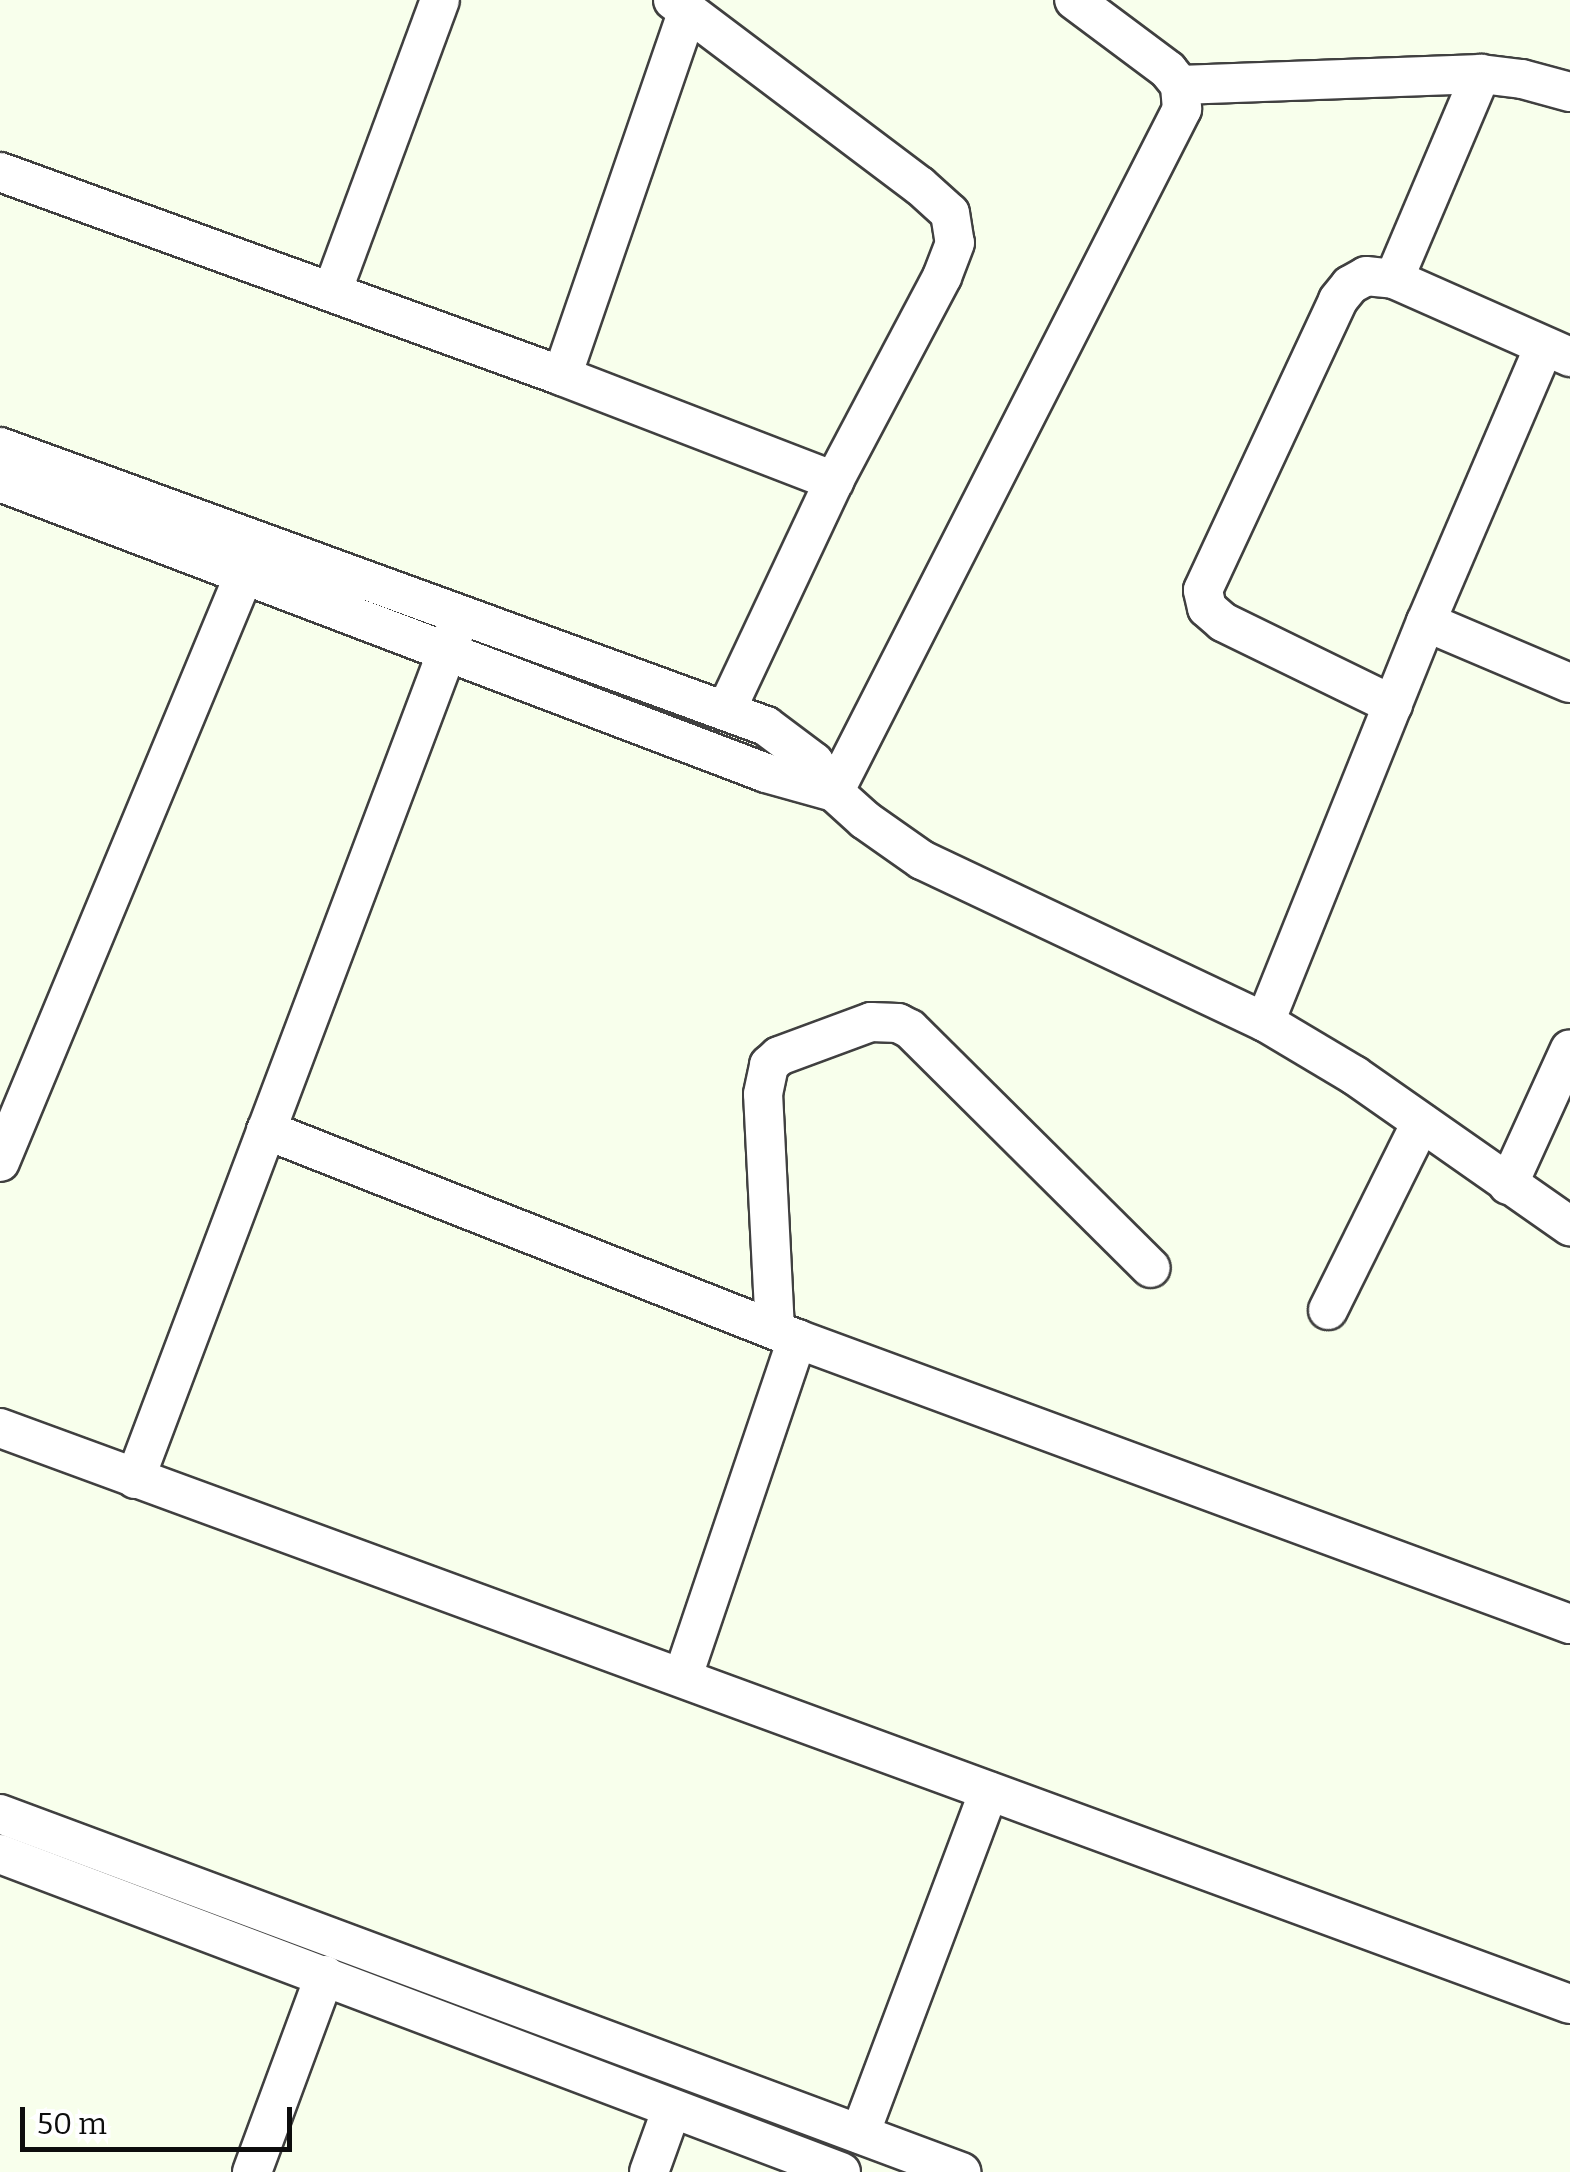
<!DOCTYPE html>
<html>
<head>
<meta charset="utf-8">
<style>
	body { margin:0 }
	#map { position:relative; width:1570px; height:2172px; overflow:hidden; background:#f8ffec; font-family:Bitter,serif }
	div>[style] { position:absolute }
	.roads { filter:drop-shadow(2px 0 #404040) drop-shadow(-2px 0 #404040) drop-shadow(0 2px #404040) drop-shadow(0 -2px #404040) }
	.minor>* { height:38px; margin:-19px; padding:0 19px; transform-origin:19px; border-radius:19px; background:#fff }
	span { translate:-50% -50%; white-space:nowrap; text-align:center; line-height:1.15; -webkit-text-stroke:10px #fff; paint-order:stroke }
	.scale { position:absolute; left:20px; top:2107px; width:272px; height:45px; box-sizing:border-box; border:5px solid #0d0d0d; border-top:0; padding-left:12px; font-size:30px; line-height:35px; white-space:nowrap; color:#0d0d0d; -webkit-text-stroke:8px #fff; paint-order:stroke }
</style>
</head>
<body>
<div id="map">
	<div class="roads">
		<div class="minor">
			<div style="left:673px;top:0;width:309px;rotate:37deg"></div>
			<div style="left:920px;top:186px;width:40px;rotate:42deg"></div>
			<div style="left:950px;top:213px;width:30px;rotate:81deg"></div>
			<div style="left:955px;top:243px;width:36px;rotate:111deg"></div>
			<div style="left:942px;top:277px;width:231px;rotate:117.9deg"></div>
			<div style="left:834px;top:481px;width:253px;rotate:115.2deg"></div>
			<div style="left:1180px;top:85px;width:301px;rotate:-2.1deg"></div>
			<div style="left:1481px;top:74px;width:41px;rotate:7deg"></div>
			<div style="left:1522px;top:79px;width:50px;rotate:15.2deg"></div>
			<div style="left:0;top:172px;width:598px;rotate:19.95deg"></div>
			<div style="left:562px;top:376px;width:292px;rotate:21.1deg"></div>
			<div style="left:1394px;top:279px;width:223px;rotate:-67deg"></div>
			<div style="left:332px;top:292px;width:311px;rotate:-69.7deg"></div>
			<div style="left:562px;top:376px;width:386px;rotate:-71deg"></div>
			<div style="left:0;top:447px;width:815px;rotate:20.01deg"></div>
			<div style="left:766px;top:726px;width:60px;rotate:36.9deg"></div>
			<div style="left:814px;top:762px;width:36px;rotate:56deg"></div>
			<div style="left:834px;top:792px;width:42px;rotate:42.1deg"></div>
			<div style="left:865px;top:820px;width:70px;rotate:35.1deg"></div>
			<div style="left:922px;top:860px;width:379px;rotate:25.3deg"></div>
			<div style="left:1265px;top:1022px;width:104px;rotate:30.8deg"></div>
			<div style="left:1354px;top:1075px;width:264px;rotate:35deg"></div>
			<div style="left:0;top:482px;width:819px;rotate:20.8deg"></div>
			<div style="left:766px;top:773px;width:71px;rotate:15.6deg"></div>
			<div style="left:1426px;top:622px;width:156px;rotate:23deg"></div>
			<div style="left:1393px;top:705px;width:189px;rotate:-154deg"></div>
			<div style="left:1223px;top:622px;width:21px;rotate:-139deg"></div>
			<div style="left:1207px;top:608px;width:18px;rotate:-103deg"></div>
			<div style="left:1203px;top:590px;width:320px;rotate:-65deg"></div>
			<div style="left:1338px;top:300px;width:19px;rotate:-51deg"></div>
			<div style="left:1350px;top:285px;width:18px;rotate:-29deg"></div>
			<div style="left:1366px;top:276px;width:28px;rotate:6deg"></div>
			<div style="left:1394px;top:279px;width:193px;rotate:23.9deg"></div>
			<div style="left:834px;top:792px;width:767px;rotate:-63deg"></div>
			<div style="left:1182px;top:109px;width:24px;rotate:-95deg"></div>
			<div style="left:1180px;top:85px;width:19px;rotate:-129deg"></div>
			<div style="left:1168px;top:70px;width:117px;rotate:-143.3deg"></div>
			<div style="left:1265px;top:1022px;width:431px;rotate:-68.1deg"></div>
			<div style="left:1426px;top:622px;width:299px;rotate:-66.8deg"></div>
			<div style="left:266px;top:1130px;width:571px;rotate:21.48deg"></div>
			<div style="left:797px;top:1339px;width:824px;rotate:20.24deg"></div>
			<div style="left:0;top:1162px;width:636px;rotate:-67.43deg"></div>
			<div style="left:1508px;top:1185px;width:149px;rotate:-65.5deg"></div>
			<div style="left:1328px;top:1310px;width:209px;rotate:-63.6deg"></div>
			<div style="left:775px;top:1330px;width:236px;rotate:-92.9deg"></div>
			<div style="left:763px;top:1094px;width:30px;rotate:-78deg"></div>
			<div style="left:769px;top:1065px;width:13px;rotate:-42deg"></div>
			<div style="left:779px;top:1056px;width:98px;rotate:-20.3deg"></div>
			<div style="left:871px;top:1022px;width:27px;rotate:2deg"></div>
			<div style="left:898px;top:1023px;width:13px;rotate:27deg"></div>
			<div style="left:910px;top:1029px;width:339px;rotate:44.8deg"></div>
			<div style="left:0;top:1428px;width:1672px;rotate:20.15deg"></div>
			<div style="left:135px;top:1479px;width:921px;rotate:-69.34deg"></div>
			<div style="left:683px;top:1676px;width:356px;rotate:-71.3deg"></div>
			<div style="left:0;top:1814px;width:1026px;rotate:20.43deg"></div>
			<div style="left:0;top:1854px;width:899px;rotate:20.71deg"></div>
			<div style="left:860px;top:2134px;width:366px;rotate:-69.4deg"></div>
			<div style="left:252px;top:2172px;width:210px;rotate:-69.7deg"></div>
			<div style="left:649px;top:2172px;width:65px;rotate:-70.2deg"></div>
		</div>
	</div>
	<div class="scale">50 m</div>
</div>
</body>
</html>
